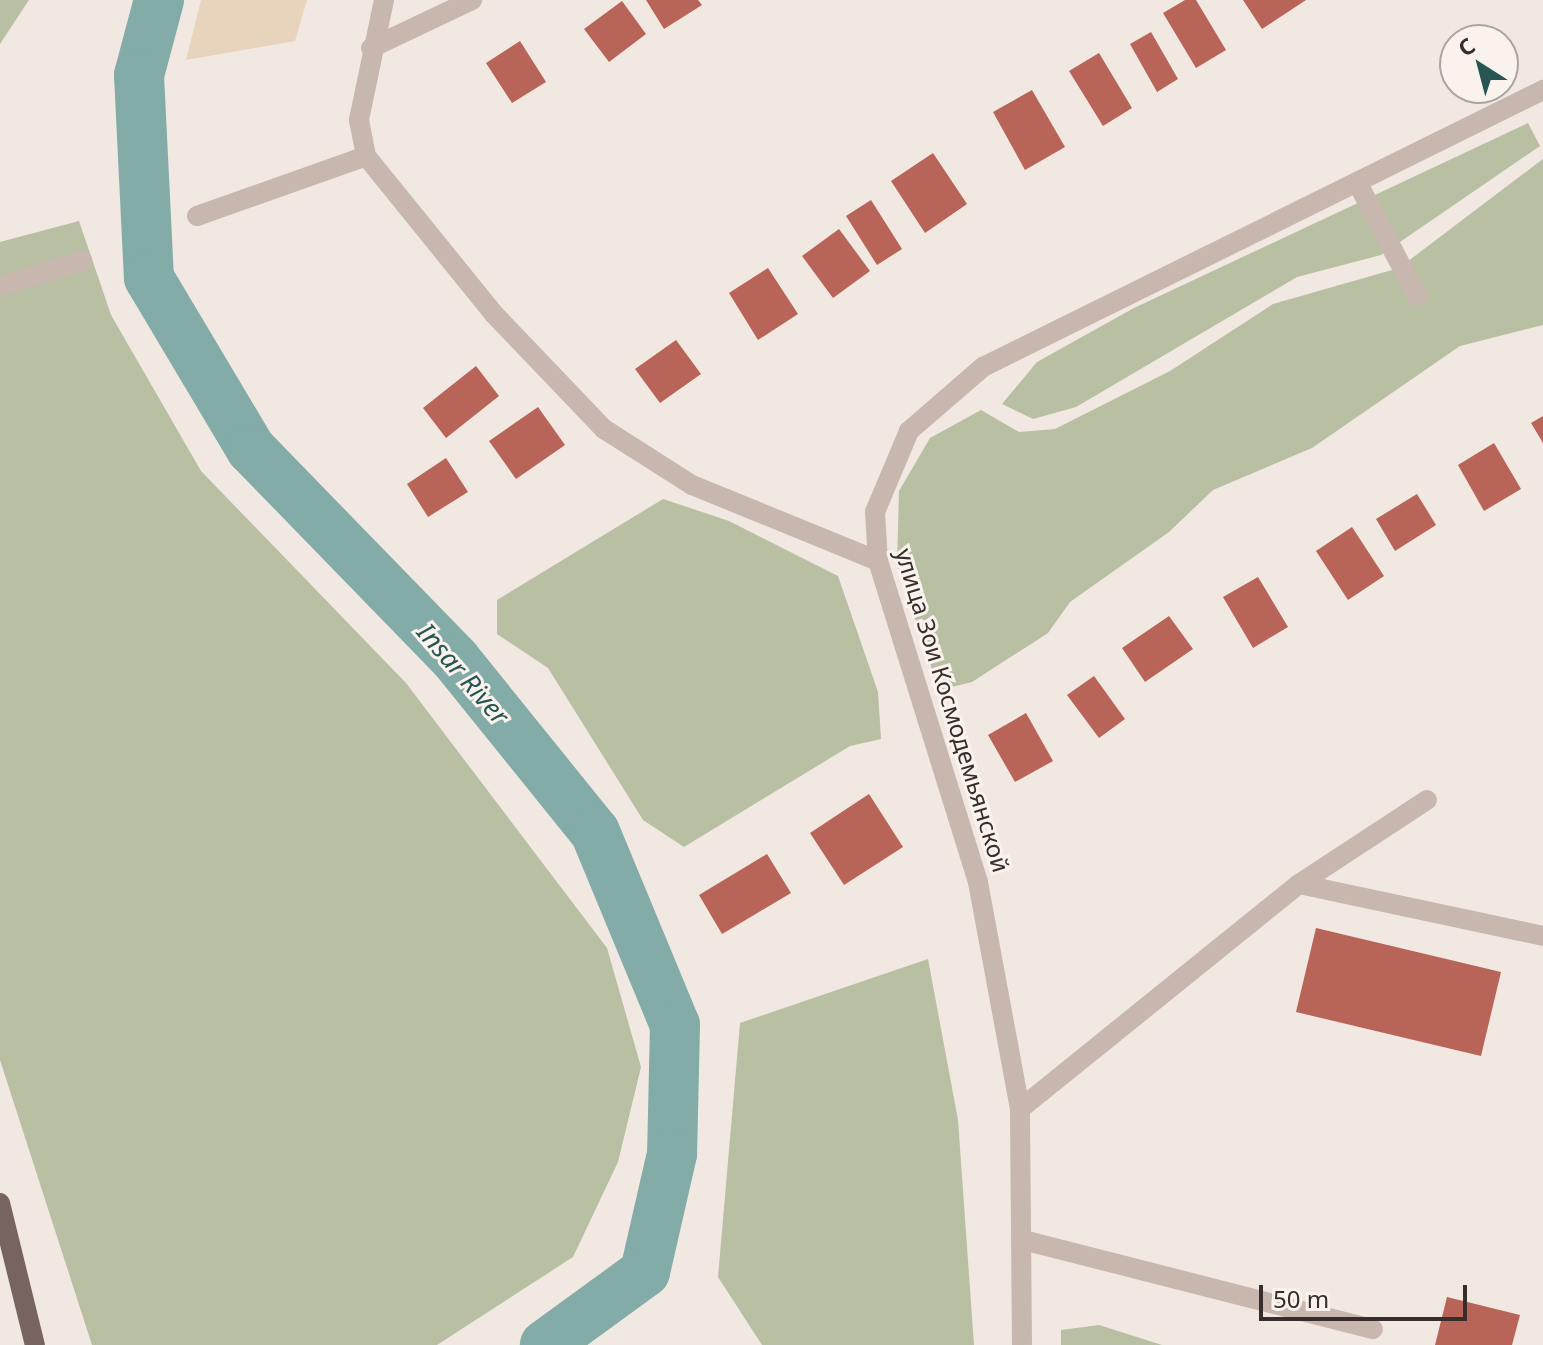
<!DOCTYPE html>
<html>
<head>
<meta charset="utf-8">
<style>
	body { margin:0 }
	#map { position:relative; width:1543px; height:1345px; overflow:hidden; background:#f1e8e1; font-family:"Noto Sans",sans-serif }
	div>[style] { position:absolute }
	.green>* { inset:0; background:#b8bfa3 }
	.sand>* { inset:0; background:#e8d4bc }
	.river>* { height:50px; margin:-25px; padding:0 25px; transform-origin:25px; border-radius:25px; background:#83aba8 }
	.building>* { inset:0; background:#b86458 }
	.minor>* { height:20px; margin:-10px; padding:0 10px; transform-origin:10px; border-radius:10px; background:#c8b7ae }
	.major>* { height:20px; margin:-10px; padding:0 10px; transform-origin:10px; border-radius:10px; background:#77645f }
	span { translate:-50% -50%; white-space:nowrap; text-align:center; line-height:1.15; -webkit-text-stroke:6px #f9f2ed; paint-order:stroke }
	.street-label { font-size:24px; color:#372e2c }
	.water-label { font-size:26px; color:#265552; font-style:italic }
	.north { position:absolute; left:1439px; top:24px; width:80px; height:80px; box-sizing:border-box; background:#f9f2ed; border:2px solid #aba4a0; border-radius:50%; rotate:324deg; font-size:22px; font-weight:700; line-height:32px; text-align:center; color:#372e2c }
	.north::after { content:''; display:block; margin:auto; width:28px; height:36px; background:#265552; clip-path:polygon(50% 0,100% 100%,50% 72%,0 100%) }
	.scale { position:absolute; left:1259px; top:1285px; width:208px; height:36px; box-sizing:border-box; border:4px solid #372e2c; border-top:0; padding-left:10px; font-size:24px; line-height:28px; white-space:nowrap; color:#372e2c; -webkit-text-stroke:6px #f9f2ed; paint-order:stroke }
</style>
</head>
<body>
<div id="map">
	<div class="green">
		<div style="clip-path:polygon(0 0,29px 0,0 44px)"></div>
		<div style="clip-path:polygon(1528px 123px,1540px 146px,1381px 255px,1297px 277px,1076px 407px,1033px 419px,1002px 404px,1037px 362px,1134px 308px)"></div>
		<div style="clip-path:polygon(1543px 159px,1543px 325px,1460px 346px,1312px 448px,1213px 490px,1169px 532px,1070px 602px,1048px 633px,972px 682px,939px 690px,897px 565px,899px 491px,930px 438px,981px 410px,1019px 432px,1055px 429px,1170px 371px,1273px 304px,1399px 268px)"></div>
		<div style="clip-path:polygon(79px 221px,111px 315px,201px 471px,406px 683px,607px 948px,641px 1067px,618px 1162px,573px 1257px,437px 1345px,92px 1345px,0 1060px,0 242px)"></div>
		<div style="clip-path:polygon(663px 499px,729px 521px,838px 576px,878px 692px,881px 739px,850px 746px,684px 847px,643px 820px,548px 668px,497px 634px,497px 600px)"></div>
		<div style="clip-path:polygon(928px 959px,958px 1120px,974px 1345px,762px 1345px,718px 1277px,740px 1023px)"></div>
		<div style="clip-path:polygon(1099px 1325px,1162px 1345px,1061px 1345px,1061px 1330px)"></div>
	</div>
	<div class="sand">
		<div style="clip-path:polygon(201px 0,307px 0,295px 41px,186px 60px)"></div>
	</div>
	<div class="river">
		<div style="left:159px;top:0;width:78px;rotate:104.9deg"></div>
		<div style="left:139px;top:75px;width:203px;rotate:87.2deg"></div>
		<div style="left:149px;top:278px;width:199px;rotate:59.2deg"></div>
		<div style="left:251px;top:449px;width:294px;rotate:45.8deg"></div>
		<div style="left:456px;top:660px;width:221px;rotate:51.1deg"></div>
		<div style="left:595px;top:832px;width:209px;rotate:67.5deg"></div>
		<div style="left:675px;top:1025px;width:129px;rotate:91.3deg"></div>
		<div style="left:672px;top:1154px;width:121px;rotate:102.9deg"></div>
		<div style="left:645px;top:1272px;width:124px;rotate:143.9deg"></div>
	</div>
	<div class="building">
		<div style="clip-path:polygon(646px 0,698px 0,702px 5px,664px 29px)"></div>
		<div style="clip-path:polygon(1185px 0,1196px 0,1226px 50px,1196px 68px,1163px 13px)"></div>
		<div style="clip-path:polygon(1243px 0,1306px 0,1262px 29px)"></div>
		<div style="clip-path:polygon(622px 1px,646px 34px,609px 62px,584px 29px)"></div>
		<div style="clip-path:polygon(1151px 32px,1178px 79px,1157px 92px,1130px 44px)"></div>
		<div style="clip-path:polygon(520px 41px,546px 82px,512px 103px,486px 63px)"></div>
		<div style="clip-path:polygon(1099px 53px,1132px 108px,1103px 126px,1069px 71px)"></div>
		<div style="clip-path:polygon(1032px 90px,1065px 147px,1025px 170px,993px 112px)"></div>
		<div style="clip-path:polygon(933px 153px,967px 204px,925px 233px,891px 181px)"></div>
		<div style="clip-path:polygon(871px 200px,902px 249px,877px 265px,846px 216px)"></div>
		<div style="clip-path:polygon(839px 229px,870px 271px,833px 298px,802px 256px)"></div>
		<div style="clip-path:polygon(768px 268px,798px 314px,758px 340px,729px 293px)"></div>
		<div style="clip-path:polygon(676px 340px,701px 374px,660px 403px,635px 369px)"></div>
		<div style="clip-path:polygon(476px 366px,499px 396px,446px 438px,423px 408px)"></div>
		<div style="clip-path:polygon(538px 407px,565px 445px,516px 479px,489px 441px)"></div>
		<div style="clip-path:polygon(1543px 416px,1543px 443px,1531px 423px)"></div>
		<div style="clip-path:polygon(1494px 443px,1521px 489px,1484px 511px,1458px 465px)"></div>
		<div style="clip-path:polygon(446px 458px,468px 492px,428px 517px,407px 484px)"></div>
		<div style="clip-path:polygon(1417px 494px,1436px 525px,1395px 551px,1376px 519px)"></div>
		<div style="clip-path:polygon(1352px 527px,1384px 576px,1348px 600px,1316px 551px)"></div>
		<div style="clip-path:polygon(1258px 577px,1288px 627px,1253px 648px,1223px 597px)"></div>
		<div style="clip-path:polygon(1169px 616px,1193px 649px,1145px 682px,1122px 648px)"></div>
		<div style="clip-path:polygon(1094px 676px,1125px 719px,1099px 738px,1067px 695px)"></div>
		<div style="clip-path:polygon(1026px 713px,1053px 761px,1015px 782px,988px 735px)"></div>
		<div style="clip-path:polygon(869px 794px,903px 847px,844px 885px,810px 833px)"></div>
		<div style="clip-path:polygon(767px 854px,791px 893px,722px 934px,699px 895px)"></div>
		<div style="clip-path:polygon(1316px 928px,1501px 972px,1481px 1056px,1296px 1012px)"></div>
		<div style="clip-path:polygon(1447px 1297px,1520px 1315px,1512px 1345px,1435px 1345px)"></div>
	</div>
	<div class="minor">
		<div style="left:384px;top:0;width:123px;rotate:101.8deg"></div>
		<div style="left:359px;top:120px;width:37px;rotate:79deg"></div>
		<div style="left:366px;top:156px;width:202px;rotate:51deg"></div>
		<div style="left:493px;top:313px;width:161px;rotate:46.3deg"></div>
		<div style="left:604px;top:429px;width:104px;rotate:32.5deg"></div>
		<div style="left:692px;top:485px;width:201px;rotate:22.2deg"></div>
		<div style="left:371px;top:48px;width:112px;rotate:-25.4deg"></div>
		<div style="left:1357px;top:182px;width:129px;rotate:62.2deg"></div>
		<div style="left:197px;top:216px;width:179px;rotate:-19.5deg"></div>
		<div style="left:0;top:286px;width:86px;rotate:-17deg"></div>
		<div style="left:1299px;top:884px;width:249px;rotate:12deg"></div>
		<div style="left:1020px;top:1109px;width:358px;rotate:-38.9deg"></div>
		<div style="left:1299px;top:884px;width:153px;rotate:-33.3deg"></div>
		<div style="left:1023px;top:1240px;width:361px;rotate:14.3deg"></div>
		<div style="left:1022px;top:1345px;width:236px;rotate:-90.5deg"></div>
		<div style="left:1020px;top:1109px;width:231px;rotate:-100.5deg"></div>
		<div style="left:978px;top:882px;width:336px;rotate:-107.3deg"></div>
		<div style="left:878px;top:561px;width:49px;rotate:-93.5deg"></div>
		<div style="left:875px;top:512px;width:88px;rotate:-67.2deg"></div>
		<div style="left:909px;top:431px;width:98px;rotate:-40.9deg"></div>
		<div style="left:983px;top:367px;width:625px;rotate:-26.32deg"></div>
	</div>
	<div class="major">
		<div style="left:0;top:1203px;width:146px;rotate:76.2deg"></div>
	</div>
	<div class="street-label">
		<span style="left:953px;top:710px;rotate:73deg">улица Зои Космодемьянской</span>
	</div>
	<div class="water-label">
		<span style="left:463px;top:674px;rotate:49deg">Insar River</span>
	</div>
	<div class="north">С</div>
	<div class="scale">50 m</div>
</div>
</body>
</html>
